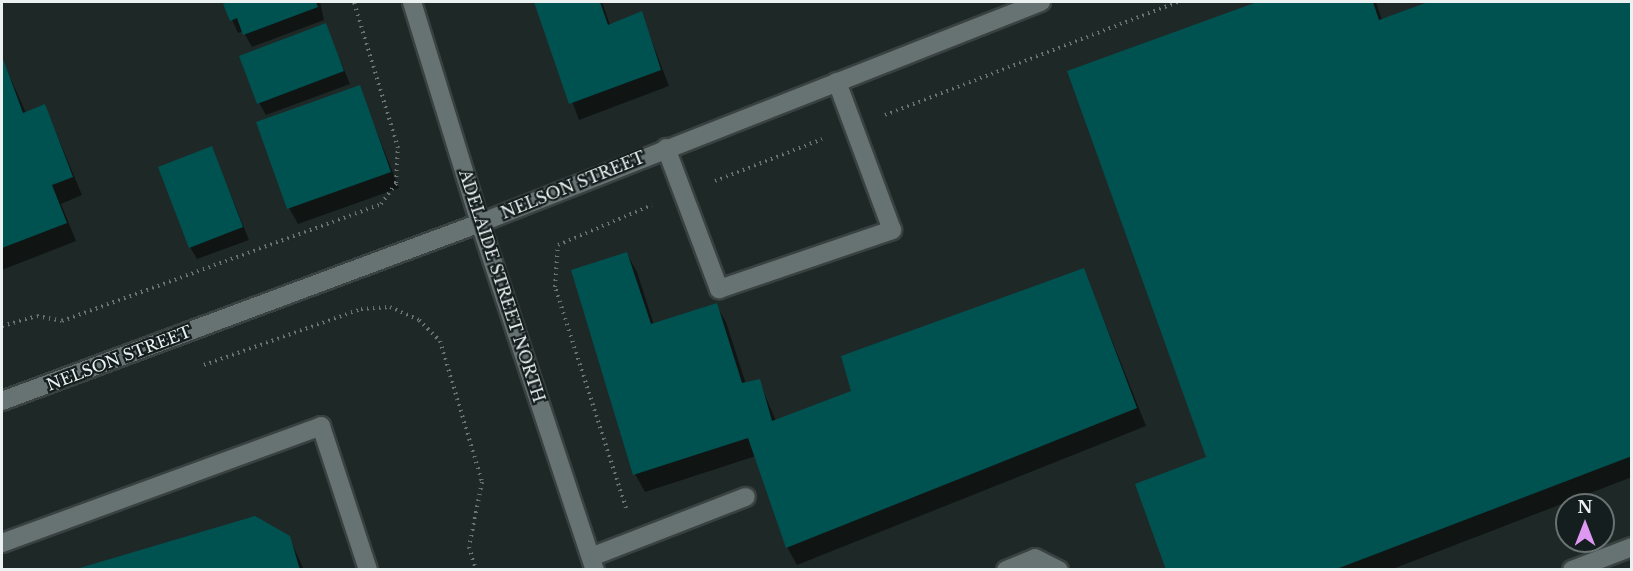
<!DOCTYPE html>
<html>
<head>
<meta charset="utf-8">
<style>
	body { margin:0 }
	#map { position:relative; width:1633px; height:571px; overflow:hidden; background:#1e2827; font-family:"Libre Baskerville",serif }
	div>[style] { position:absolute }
	.shadow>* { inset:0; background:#0007 }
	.building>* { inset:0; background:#005251 }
	.path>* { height:4px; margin-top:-2px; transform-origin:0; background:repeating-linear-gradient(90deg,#6b7372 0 1.5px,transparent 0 6px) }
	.roads { filter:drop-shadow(2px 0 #3a4241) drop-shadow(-2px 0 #3a4241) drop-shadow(0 2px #3a4241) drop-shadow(0 -2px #3a4241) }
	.lane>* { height:18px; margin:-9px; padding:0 9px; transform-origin:9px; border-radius:9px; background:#677272 }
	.street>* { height:18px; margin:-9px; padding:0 9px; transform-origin:9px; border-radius:9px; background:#677272 }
	.secondary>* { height:18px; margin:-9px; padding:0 9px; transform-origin:9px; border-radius:9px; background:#677272 }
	span { translate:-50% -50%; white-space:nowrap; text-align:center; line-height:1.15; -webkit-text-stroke:4.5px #151e1e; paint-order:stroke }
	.street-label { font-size:16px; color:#eaf1f0 }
	.frame { position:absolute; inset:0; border:3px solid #eaf1f0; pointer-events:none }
	.north { position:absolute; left:1555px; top:493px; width:60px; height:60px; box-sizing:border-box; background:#151e1e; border:2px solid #6a7272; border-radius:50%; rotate:0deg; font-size:16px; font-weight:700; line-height:24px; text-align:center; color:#eaf1f0 }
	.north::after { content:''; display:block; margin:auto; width:21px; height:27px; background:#de98f2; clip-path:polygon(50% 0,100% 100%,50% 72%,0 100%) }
</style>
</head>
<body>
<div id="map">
	<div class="shadow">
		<div style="clip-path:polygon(232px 2px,320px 2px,324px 20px,252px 47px,243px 31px,238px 33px,232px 20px,225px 4px)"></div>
		<div style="clip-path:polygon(535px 2px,602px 2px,610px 25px,641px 13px,669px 86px,579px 120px)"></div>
		<div style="clip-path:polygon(1261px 2px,1376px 2px,1382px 20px,1432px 2px,1632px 2px,1632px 477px,1390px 570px,1168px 570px,1208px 457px,1069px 72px)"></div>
		<div style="clip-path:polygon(325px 24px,350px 84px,266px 115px,259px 103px)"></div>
		<div style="clip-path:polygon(2px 59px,26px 113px,45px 106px,82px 195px,61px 204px,76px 241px,2px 270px)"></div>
		<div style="clip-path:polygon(359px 87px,399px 188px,298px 224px,289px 208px)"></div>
		<div style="clip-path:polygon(212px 148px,249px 240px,197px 259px,190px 247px)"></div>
		<div style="clip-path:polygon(627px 254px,637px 272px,654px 325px,716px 305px,726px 322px,746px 384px,759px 381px,776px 421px,853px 392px,1084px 270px,1146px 426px,797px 565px,787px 547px,756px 456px,645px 492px,635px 474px)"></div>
		<div style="clip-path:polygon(254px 518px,289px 537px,304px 570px,75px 570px)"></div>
	</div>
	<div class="building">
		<div style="clip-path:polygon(228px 2px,316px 2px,318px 7px,243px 35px,237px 18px,230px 21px,223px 4px)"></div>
		<div style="clip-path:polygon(534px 2px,600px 2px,608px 25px,642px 11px,661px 70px,569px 104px)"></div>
		<div style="clip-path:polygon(1257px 2px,1373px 2px,1379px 20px,1428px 2px,1632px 2px,1632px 456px,1334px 570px,1166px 570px,1135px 484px,1206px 457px,1067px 71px)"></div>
		<div style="clip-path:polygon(326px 23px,344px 71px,257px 104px,239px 56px)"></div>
		<div style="clip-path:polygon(2px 56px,23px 113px,45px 104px,73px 177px,52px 185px,67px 223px,2px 248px)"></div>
		<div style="clip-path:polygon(360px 85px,391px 172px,287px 209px,256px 122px)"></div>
		<div style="clip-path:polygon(212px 146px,243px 227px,189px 248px,158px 167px)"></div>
		<div style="clip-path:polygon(627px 252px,651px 324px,717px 303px,742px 383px,760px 379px,772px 421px,851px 391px,841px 356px,1084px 268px,1137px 408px,786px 548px,748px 438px,633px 475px,571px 270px)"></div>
		<div style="clip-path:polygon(255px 516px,290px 536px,300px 570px,73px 570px)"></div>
	</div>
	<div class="path">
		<div style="left:885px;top:115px;width:314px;rotate:-21.1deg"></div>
		<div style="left:715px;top:181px;width:115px;rotate:-21.4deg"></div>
		<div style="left:2px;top:326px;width:36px;rotate:-16deg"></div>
		<div style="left:37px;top:316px;width:25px;rotate:11deg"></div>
		<div style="left:62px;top:321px;width:340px;rotate:-20.1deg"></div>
		<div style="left:381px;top:204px;width:26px;rotate:-54deg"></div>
		<div style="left:396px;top:183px;width:35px;rotate:-87deg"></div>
		<div style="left:398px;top:148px;width:152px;rotate:-106.8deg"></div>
		<div style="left:204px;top:365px;width:167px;rotate:-19.6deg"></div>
		<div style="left:361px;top:309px;width:29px;rotate:-4deg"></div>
		<div style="left:390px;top:307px;width:32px;rotate:24deg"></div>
		<div style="left:419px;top:320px;width:30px;rotate:45deg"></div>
		<div style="left:440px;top:341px;width:147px;rotate:73.4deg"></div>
		<div style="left:482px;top:482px;width:66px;rotate:101.3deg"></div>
		<div style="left:469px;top:547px;width:24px;rotate:73deg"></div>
		<div style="left:626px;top:508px;width:232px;rotate:-107.8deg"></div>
		<div style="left:555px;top:287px;width:42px;rotate:-85.9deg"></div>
		<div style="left:558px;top:245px;width:102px;rotate:-23.1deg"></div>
	</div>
	<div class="roads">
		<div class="lane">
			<div style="left:666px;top:148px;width:151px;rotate:69.4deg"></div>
			<div style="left:719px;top:289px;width:183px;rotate:-18.8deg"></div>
			<div style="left:892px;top:230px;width:158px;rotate:-110.4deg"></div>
			<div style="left:2px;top:543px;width:340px;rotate:-20.1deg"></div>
			<div style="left:321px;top:426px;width:151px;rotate:71.9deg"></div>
			<div style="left:591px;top:557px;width:166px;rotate:-21.2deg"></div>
			<div style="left:1006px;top:570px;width:31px;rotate:-22deg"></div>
			<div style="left:1035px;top:558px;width:27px;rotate:27deg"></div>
			<div style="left:1572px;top:570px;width:64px;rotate:-21deg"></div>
		</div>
		<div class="street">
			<div style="left:2px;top:401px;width:510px;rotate:-20.42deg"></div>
			<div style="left:480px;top:223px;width:603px;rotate:-21.5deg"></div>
		</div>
		<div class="secondary">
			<div style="left:412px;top:2px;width:231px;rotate:72.9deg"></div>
			<div style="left:480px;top:223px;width:366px;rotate:71.7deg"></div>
		</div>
	</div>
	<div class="street-label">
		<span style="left:573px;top:185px;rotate:-22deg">NELSON STREET</span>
		<span style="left:502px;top:286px;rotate:72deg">ADELAIDE STREET NORTH</span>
		<span style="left:119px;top:358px;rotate:-21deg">NELSON STREET</span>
	</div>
	<div class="frame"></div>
	<div class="north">N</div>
</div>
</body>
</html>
